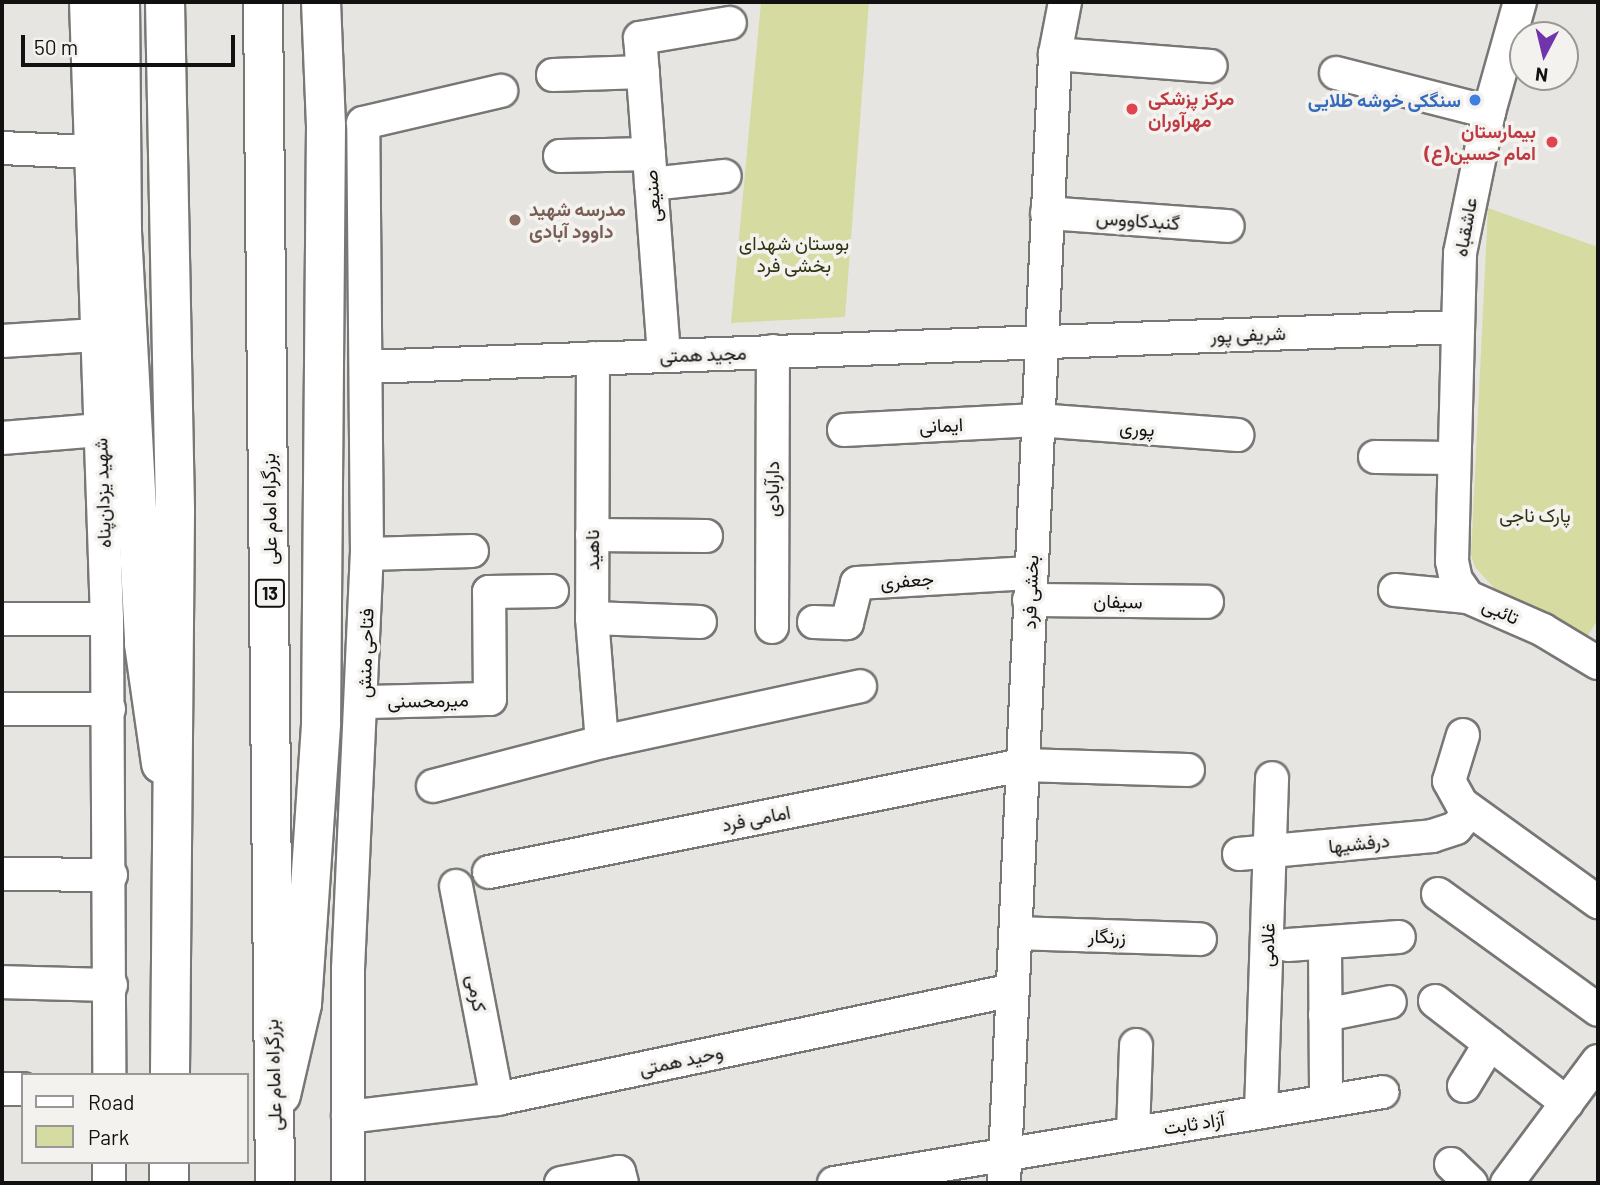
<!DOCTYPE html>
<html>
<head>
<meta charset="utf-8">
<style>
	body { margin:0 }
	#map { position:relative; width:1600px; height:1185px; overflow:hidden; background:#e7e5e2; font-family:Barlow,Vazirmatn,sans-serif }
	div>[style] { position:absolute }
	.green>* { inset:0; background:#d6dba1 }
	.roads { filter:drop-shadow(2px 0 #797775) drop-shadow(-2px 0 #797775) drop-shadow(0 2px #797775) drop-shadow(0 -2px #797775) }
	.minor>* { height:32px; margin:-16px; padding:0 16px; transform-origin:16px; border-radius:16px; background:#fff }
	.primary>* { height:38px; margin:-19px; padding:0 19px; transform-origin:19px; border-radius:19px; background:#fff }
	.trunk>* { height:38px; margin:-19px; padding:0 19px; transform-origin:19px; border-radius:19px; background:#fff }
	.dots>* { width:19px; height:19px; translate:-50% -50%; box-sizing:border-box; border:4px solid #f4f2ef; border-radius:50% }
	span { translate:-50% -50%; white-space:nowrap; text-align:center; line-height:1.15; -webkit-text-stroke:7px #f4f2ef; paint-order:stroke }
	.shield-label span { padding:2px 5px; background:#f4f2ef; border:2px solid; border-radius:5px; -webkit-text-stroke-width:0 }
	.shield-label { font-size:18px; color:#121111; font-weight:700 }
	.health-label { font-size:19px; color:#be3a42; font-weight:700 }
	.left { translate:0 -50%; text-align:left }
	.right { translate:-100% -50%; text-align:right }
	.shop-label { font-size:19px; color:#366cbe; font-weight:700 }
	.street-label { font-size:19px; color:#121111 }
	.education-label { font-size:19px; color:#785e54; font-weight:700 }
	.park-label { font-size:19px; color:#313310 }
	.frame { position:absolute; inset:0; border:4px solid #121111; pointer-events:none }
	.legend { position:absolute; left:21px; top:1073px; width:228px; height:91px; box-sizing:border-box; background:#f4f2ef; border:2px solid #9a9896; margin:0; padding:9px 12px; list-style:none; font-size:21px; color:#121111 }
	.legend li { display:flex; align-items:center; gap:14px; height:35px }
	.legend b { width:35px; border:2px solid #9a9896 }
	.north { position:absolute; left:1509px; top:21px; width:70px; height:70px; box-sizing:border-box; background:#f4f2ef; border:2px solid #9a9896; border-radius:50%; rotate:187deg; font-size:19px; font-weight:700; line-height:28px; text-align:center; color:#121111 }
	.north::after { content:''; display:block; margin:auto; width:24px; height:32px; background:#7035ab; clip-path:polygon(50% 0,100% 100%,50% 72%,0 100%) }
	.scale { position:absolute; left:21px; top:35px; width:214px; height:32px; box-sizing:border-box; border:4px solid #121111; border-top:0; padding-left:9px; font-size:21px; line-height:24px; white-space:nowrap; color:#121111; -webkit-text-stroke:5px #f4f2ef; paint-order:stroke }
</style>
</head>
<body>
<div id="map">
	<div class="green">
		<div style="clip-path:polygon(761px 2px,869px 2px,845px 317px,731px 323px)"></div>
		<div style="clip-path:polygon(1488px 208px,1598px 247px,1598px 619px,1586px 639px,1494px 588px,1475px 567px,1471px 555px)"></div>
	</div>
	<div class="roads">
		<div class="minor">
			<div style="left:86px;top:2px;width:617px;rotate:88.05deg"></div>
			<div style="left:107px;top:619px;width:456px;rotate:89.7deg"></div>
			<div style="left:1055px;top:54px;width:156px;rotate:4.4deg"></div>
			<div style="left:1336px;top:73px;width:158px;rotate:14.3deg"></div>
			<div style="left:553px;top:75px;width:90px;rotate:-1.9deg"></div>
			<div style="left:2px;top:148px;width:87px;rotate:2.6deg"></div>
			<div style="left:560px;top:156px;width:89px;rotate:-1.3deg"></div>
			<div style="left:651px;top:184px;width:74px;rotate:-6.2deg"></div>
			<div style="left:1047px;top:213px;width:181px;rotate:4.1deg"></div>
			<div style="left:2px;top:341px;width:94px;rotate:-3.7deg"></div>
			<div style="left:664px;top:355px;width:318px;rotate:-94.3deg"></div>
			<div style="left:640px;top:38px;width:91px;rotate:-9.5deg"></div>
			<div style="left:593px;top:358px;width:260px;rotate:90.2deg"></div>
			<div style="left:592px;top:618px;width:124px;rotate:85.4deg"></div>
			<div style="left:366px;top:367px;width:1090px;rotate:-2.1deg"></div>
			<div style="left:844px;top:430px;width:193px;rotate:-3deg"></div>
			<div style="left:1037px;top:420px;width:201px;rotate:4.3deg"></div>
			<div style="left:2px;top:438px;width:98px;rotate:-4.7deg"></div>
			<div style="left:1375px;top:457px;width:78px;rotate:0.7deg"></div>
			<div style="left:592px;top:535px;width:114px;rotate:0.5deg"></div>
			<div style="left:367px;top:554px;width:105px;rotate:-1.6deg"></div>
			<div style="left:1395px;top:590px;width:73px;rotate:5.5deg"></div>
			<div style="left:1468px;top:597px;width:82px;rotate:23.7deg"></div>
			<div style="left:1543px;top:630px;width:64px;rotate:31deg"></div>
			<div style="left:1468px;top:597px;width:21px;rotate:-125deg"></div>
			<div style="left:1456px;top:580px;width:19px;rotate:-102deg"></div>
			<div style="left:1452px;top:561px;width:308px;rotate:-88.5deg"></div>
			<div style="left:1460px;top:253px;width:144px;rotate:-78.4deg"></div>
			<div style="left:1489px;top:112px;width:114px;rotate:-74.3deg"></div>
			<div style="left:1029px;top:600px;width:178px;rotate:0.6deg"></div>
			<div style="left:592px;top:618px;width:108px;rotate:2.1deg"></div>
			<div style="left:2px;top:619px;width:105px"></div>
			<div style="left:814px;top:622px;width:33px;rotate:2deg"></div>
			<div style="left:847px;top:623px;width:41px;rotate:-76deg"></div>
			<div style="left:857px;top:583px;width:173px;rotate:-3.3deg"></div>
			<div style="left:772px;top:627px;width:276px;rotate:-89.8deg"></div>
			<div style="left:364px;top:702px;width:126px;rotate:-1.4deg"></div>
			<div style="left:490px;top:699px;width:107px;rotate:-90.5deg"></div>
			<div style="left:489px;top:592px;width:63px;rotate:-0.9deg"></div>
			<div style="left:2px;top:709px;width:107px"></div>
			<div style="left:1463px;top:735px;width:48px;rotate:106.9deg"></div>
			<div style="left:1449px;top:781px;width:26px;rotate:61deg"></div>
			<div style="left:1462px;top:804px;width:168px;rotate:35.8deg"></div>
			<div style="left:433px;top:786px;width:175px;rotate:-14.6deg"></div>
			<div style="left:602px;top:742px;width:264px;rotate:-12.2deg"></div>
			<div style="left:1239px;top:854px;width:194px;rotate:-5.3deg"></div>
			<div style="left:1432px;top:836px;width:25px;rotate:-18deg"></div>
			<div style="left:1456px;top:828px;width:22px;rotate:-51deg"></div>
			<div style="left:489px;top:872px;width:544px;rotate:-11.35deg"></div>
			<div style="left:1022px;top:765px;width:166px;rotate:1.7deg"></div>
			<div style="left:2px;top:874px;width:109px;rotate:0.5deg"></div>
			<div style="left:456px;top:886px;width:217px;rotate:79.1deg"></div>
			<div style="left:1438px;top:894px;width:198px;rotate:35.9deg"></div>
			<div style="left:1015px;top:933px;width:185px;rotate:1.9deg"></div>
			<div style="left:1288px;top:945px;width:111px;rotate:-4.1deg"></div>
			<div style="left:1325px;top:945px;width:156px;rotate:89.6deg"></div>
			<div style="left:2px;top:982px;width:109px;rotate:1.6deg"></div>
			<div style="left:1435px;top:1001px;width:167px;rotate:37.7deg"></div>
			<div style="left:1325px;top:1015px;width:66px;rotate:-11.3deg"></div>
			<div style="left:1464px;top:1086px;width:50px;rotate:-58.8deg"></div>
			<div style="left:2px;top:1089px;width:21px"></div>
			<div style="left:1261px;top:1112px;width:334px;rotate:-88.1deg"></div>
			<div style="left:348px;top:1117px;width:150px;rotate:-6.9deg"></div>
			<div style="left:497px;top:1099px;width:527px;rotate:-11.93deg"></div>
			<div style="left:1133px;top:1133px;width:88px;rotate:-88deg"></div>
			<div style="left:109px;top:1162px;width:21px;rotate:90deg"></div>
			<div style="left:1451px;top:1164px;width:28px;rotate:44deg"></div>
			<div style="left:348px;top:1183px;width:214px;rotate:-90deg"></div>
			<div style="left:348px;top:969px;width:415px;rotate:-87.4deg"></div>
			<div style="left:367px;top:554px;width:431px;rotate:-90.5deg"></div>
			<div style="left:363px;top:123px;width:142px;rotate:-13.1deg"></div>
			<div style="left:561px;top:1183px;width:59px;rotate:-10.7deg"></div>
			<div style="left:619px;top:1172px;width:11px;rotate:75deg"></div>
			<div style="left:834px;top:1183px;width:556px;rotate:-9.41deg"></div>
			<div style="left:1004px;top:1183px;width:1130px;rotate:-87.41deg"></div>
			<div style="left:1055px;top:54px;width:53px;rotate:-79.1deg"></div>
			<div style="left:1507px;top:1183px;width:152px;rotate:-53.3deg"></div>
		</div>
		<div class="primary">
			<div style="left:120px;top:2px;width:230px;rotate:89.5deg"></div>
			<div style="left:122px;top:232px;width:413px;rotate:86.9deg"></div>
			<div style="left:144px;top:644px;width:121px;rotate:81.9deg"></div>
			<div style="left:281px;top:1095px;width:93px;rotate:-77deg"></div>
			<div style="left:302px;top:1004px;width:282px;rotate:-86.1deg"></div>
			<div style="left:321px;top:723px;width:597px;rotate:-89.52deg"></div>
			<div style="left:326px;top:126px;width:124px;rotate:-92.3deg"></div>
		</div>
		<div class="trunk">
			<div style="left:165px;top:2px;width:509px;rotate:88.87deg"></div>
			<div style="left:175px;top:511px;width:564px;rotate:90.51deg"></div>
			<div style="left:263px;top:2px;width:1181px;rotate:89.42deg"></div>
			<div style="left:169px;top:1162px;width:21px;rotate:90deg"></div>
		</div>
	</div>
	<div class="dots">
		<div style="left:1475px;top:100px;background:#3f7fe0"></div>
		<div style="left:1132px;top:109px;background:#e0444e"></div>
		<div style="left:1552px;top:142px;background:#e0444e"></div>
		<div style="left:515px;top:220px;background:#8d6e63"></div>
	</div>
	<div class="shield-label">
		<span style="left:270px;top:593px">13</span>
	</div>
	<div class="health-label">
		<span class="left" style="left:1148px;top:109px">مرکز پزشکی<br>مهرآوران</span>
		<span class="right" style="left:1536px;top:142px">بیمارستان<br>امام حسین(ع)</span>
	</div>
	<div class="shop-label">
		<span class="right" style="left:1461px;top:100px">سنگکی خوشه طلایی</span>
	</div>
	<div class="street-label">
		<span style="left:652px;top:196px;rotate:-94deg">صنیعی</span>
		<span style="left:1138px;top:220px;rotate:4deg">گنبدکاووس</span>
		<span style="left:1465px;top:227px;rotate:-80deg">عاشقباه</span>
		<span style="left:1248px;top:334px;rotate:-2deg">شریفی پور</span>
		<span style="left:703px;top:354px;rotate:-2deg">مجید همتی</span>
		<span style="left:941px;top:425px;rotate:-3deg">ایمانی</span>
		<span style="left:1137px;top:428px;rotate:4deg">پوری</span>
		<span style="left:772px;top:489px;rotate:-90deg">دارآبادی</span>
		<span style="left:102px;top:493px;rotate:-92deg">شهید یزدان‌پناه</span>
		<span style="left:269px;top:509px;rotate:-91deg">بزرگراه امام علی</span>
		<span style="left:592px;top:550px;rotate:-90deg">ناهید</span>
		<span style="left:907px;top:580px;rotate:-4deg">جعفری</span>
		<span style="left:1030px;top:592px;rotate:-88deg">بخشی فرد</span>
		<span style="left:1118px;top:601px;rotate:1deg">سیفان</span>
		<span style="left:1501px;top:611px;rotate:24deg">تائبی</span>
		<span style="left:365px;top:653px;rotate:-88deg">فتاحی منش</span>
		<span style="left:428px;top:700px;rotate:-1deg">میرمحسنی</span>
		<span style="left:756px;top:818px;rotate:-11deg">امامی فرد</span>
		<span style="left:1359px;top:843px;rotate:-6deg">درفشیها</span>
		<span style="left:1107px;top:936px;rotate:2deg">زرنگار</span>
		<span style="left:1267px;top:945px;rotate:-88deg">غلامی</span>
		<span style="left:477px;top:993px;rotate:79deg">کرمی</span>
		<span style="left:681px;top:1060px;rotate:-12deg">وحید همتی</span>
		<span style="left:273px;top:1075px;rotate:-92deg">بزرگراه امام علی</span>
		<span style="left:1194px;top:1123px;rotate:-9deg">آزاد ثابت</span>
	</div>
	<div class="education-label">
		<span class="left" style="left:529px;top:220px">مدرسه شهید<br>داوود آبادی</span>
	</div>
	<div class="park-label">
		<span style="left:794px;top:254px">بوستان شهدای<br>بخشی فرد</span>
		<span style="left:1535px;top:515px">پارک ناجی</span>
	</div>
	<div class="frame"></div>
	<ul class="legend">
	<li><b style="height:9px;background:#fff"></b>Road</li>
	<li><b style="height:19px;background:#d6dba1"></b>Park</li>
	</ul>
	<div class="north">N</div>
	<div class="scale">50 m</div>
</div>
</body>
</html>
